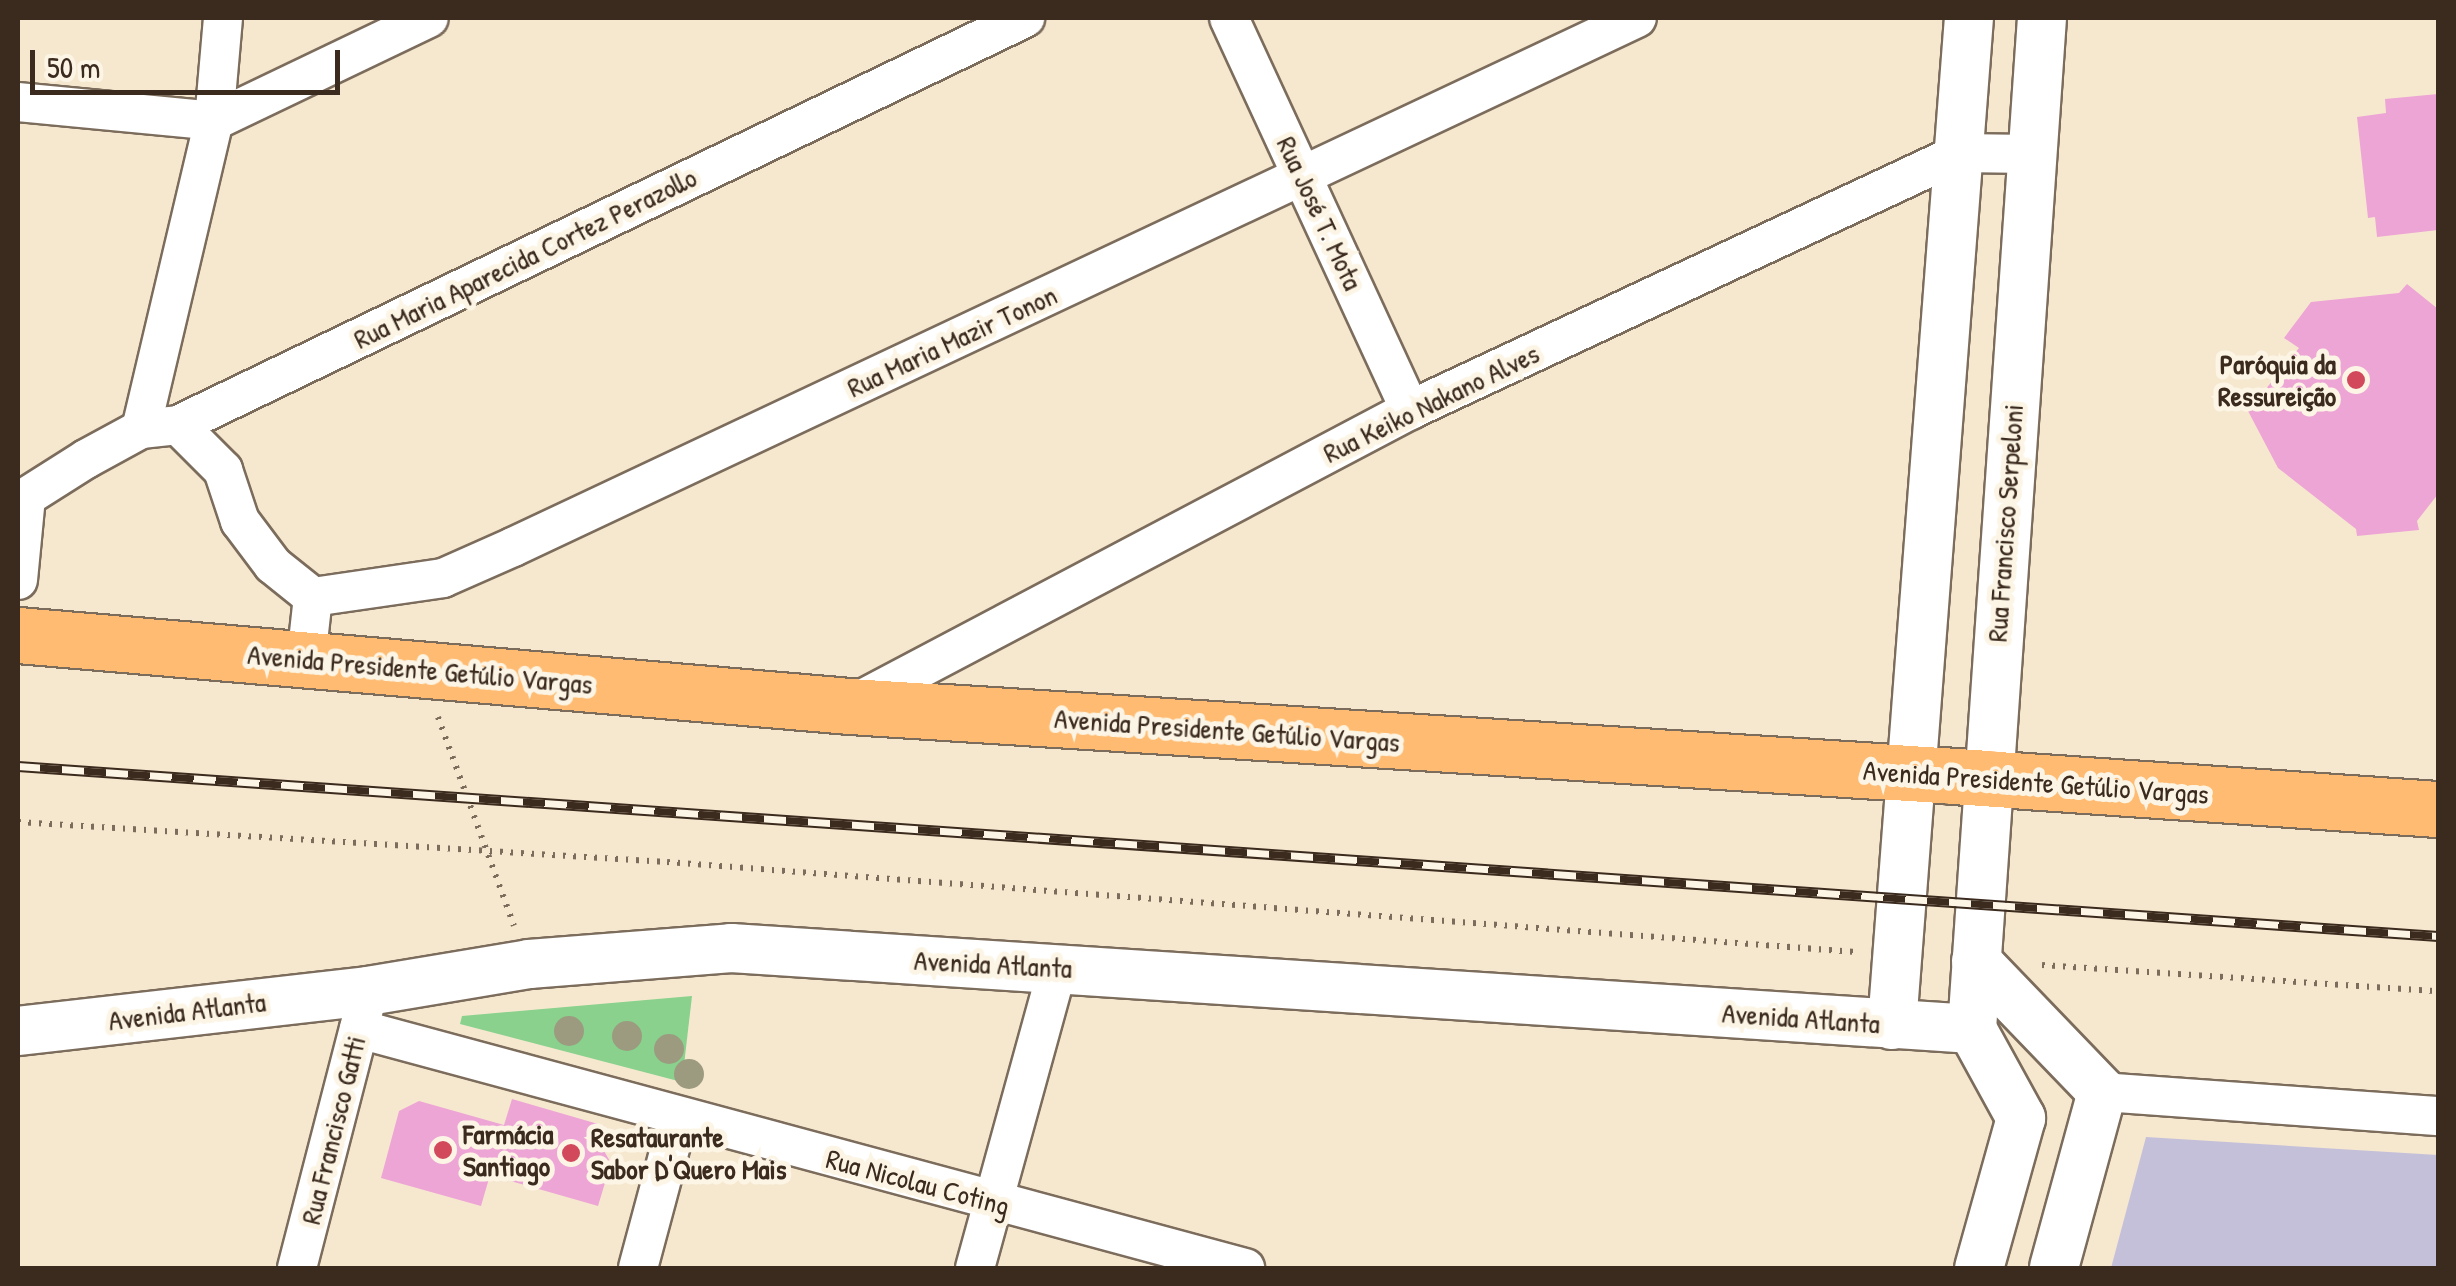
<!DOCTYPE html>
<html>
<head>
<meta charset="utf-8">
<style>
	body { margin:0 }
	#map { position:relative; width:2456px; height:1286px; overflow:hidden; background:#f6e8cf; font-family:"Patrick Hand",sans-serif }
	div>[style] { position:absolute }
	.industrial>* { inset:0; background:#c5c0da }
	.green>* { inset:0; background:#89d18c }
	.building>* { inset:0; background:#eda5d5 }
	.path>* { height:6px; margin-top:-3px; transform-origin:0; background:repeating-linear-gradient(90deg,#7c6c5c 0 2.5px,transparent 0 10.5px) }
	.roads { filter:drop-shadow(2px 0 #7c6c5c) drop-shadow(-2px 0 #7c6c5c) drop-shadow(0 2px #7c6c5c) drop-shadow(0 -2px #7c6c5c) }
	.minor>* { height:38px; margin:-19px; padding:0 19px; transform-origin:19px; border-radius:19px; background:#fff }
	.tertiary>* { height:48px; margin:-24px; padding:0 24px; transform-origin:24px; border-radius:24px; background:#fff }
	.primary>* { height:55px; margin:-27.5px; padding:0 27.5px; transform-origin:27.5px; border-radius:27.5px; background:#febb71 }
	.rail>* { height:11px; margin-top:-5.5px; transform-origin:0; background:repeating-linear-gradient(90deg,#fcf5e5 0 22px,#3b2a1e 0 44px); box-sizing:border-box; border-block:2px solid #3b2a1e }
	.trees>* { width:30px; height:30px; margin:-15px; border-radius:50%; background:#9c9b80 }
	.dots>* { width:28px; height:28px; translate:-50% -50%; box-sizing:border-box; border:5px solid #fcf5e5; border-radius:50% }
	span { translate:-50% -50%; white-space:nowrap; text-align:center; line-height:1.15; -webkit-text-stroke:10px #fcf5e5; paint-order:stroke }
	.street-label { font-size:28px; color:#3b2a1e }
	.poi-label { font-size:28px; color:#3b2a1e; font-weight:700 }
	.right { translate:-100% -50%; text-align:right }
	.left { translate:0 -50%; text-align:left }
	.frame { position:absolute; inset:0; border:20px solid #3b2a1e; pointer-events:none }
	.scale { position:absolute; left:30px; top:50px; width:310px; height:45px; box-sizing:border-box; border:5px solid #3b2a1e; border-top:0; padding-left:12px; font-size:30px; line-height:35px; white-space:nowrap; color:#3b2a1e; -webkit-text-stroke:8px #fcf5e5; paint-order:stroke }
</style>
</head>
<body>
<div id="map">
	<div class="industrial">
		<div style="clip-path:polygon(2146px 1137px,2438px 1155px,2438px 1268px,2111px 1268px)"></div>
	</div>
	<div class="green">
		<div style="clip-path:polygon(692px 996px,682px 1082px,460px 1024px,462px 1016px)"></div>
	</div>
	<div class="building">
		<div style="clip-path:polygon(2438px 94px,2438px 230px,2377px 237px,2375px 217px,2368px 218px,2357px 117px,2386px 113px,2385px 99px)"></div>
		<div style="clip-path:polygon(2407px 284px,2438px 309px,2438px 494px,2417px 521px,2419px 530px,2357px 536px,2356px 529px,2278px 468px,2248px 411px,2299px 348px,2284px 338px,2311px 302px,2399px 293px)"></div>
		<div style="clip-path:polygon(512px 1099px,605px 1126px,600px 1144px,611px 1163px,598px 1206px,490px 1175px,481px 1206px,381px 1178px,399px 1111px,419px 1101px,504px 1125px)"></div>
	</div>
	<div class="path">
		<div style="left:438px;top:717px;width:222px;rotate:70deg"></div>
		<div style="left:18px;top:822px;width:650px;rotate:3.53deg"></div>
		<div style="left:667px;top:862px;width:1192px;rotate:4.33deg"></div>
		<div style="left:2042px;top:965px;width:397px;rotate:3.8deg"></div>
	</div>
	<div class="roads">
		<div class="minor">
			<div style="left:1229px;top:18px;width:432px;rotate:65.2deg"></div>
			<div style="left:18px;top:102px;width:197px;rotate:5.5deg"></div>
			<div style="left:214px;top:121px;width:238px;rotate:-25.6deg"></div>
			<div style="left:178px;top:425px;width:64px;rotate:45deg"></div>
			<div style="left:223px;top:470px;width:54px;rotate:71.6deg"></div>
			<div style="left:240px;top:521px;width:55px;rotate:53.1deg"></div>
			<div style="left:273px;top:565px;width:51px;rotate:38.7deg"></div>
			<div style="left:141px;top:429px;width:317px;rotate:-76.7deg"></div>
			<div style="left:214px;top:121px;width:103px;rotate:-85deg"></div>
			<div style="left:18px;top:580px;width:83px;rotate:-84.5deg"></div>
			<div style="left:26px;top:497px;width:71px;rotate:-32.3deg"></div>
			<div style="left:86px;top:459px;width:63px;rotate:-28.6deg"></div>
			<div style="left:141px;top:429px;width:37px;rotate:-6deg"></div>
			<div style="left:178px;top:425px;width:940px;rotate:-25.67deg"></div>
			<div style="left:306px;top:660px;width:63px;rotate:-83.7deg"></div>
			<div style="left:313px;top:597px;width:131px;rotate:-8.3deg"></div>
			<div style="left:443px;top:578px;width:77px;rotate:-23.9deg"></div>
			<div style="left:513px;top:547px;width:1242px;rotate:-25.2deg"></div>
			<div style="left:853px;top:704px;width:630px;rotate:-27.83deg"></div>
			<div style="left:1410px;top:410px;width:607px;rotate:-25.05deg"></div>
			<div style="left:1960px;top:153px;width:71px;rotate:0.8deg"></div>
			<div style="left:359px;top:1029px;width:918px;rotate:15.1deg"></div>
			<div style="left:2102px;top:1092px;width:337px;rotate:4.1deg"></div>
			<div style="left:297px;top:1268px;width:268px;rotate:-75.5deg"></div>
			<div style="left:638px;top:1268px;width:154px;rotate:-75deg"></div>
			<div style="left:975px;top:1268px;width:312px;rotate:-74.6deg"></div>
		</div>
		<div class="tertiary">
			<div style="left:1976px;top:961px;width:182px;rotate:46.1deg"></div>
			<div style="left:2102px;top:1092px;width:182px;rotate:105.3deg"></div>
			<div style="left:1892px;top:1025px;width:1010px;rotate:-85.63deg"></div>
			<div style="left:1972px;top:1029px;width:1013px;rotate:-86.04deg"></div>
			<div style="left:1972px;top:1029px;width:102px;rotate:61.2deg"></div>
			<div style="left:2021px;top:1118px;width:156px;rotate:105.6deg"></div>
			<div style="left:18px;top:1031px;width:352px;rotate:-6.5deg"></div>
			<div style="left:368px;top:991px;width:163px;rotate:-9.5deg"></div>
			<div style="left:529px;top:964px;width:203px;rotate:-4.5deg"></div>
			<div style="left:731px;top:948px;width:1244px;rotate:3.73deg"></div>
		</div>
		<div class="primary">
			<div style="left:18px;top:635px;width:835px;rotate:4.88deg"></div>
			<div style="left:850px;top:706px;width:1140px;rotate:3.62deg"></div>
			<div style="left:1953px;top:776px;width:486px;rotate:3.9deg"></div>
		</div>
	</div>
	<div class="rail">
		<div style="left:18px;top:766px;width:2426px;rotate:4.02deg"></div>
	</div>
	<div class="trees">
		<div style="left:569px;top:1031px"></div>
		<div style="left:627px;top:1036px"></div>
		<div style="left:669px;top:1049px"></div>
		<div style="left:689px;top:1074px"></div>
	</div>
	<div class="dots">
		<div style="left:2356px;top:380px;background:#d1495b"></div>
		<div style="left:443px;top:1150px;background:#d1495b"></div>
		<div style="left:571px;top:1153px;background:#d1495b"></div>
	</div>
	<div class="street-label">
		<span style="left:1320px;top:213px;rotate:65deg">Rua José T. Mota</span>
		<span style="left:525px;top:258px;rotate:-26deg">Rua Maria Aparecida Cortez Perazollo</span>
		<span style="left:952px;top:341px;rotate:-25deg">Rua Maria Mazir Tonon</span>
		<span style="left:1431px;top:403px;rotate:-26deg">Rua Keiko Nakano Alves</span>
		<span style="left:2005px;top:523px;rotate:-86deg">Rua Francisco Serpeloni</span>
		<span style="left:420px;top:669px;rotate:5deg">Avenida Presidente Getúlio Vargas</span>
		<span style="left:1227px;top:730px;rotate:4deg">Avenida Presidente Getúlio Vargas</span>
		<span style="left:2036px;top:782px;rotate:4deg">Avenida Presidente Getúlio Vargas</span>
		<span style="left:993px;top:964px;rotate:3deg">Avenida Atlanta</span>
		<span style="left:187px;top:1011px;rotate:-7deg">Avenida Atlanta</span>
		<span style="left:1801px;top:1018px;rotate:4deg">Avenida Atlanta</span>
		<span style="left:333px;top:1130px;rotate:-76deg">Rua Francisco Gatti</span>
		<span style="left:918px;top:1182px;rotate:15deg">Rua Nicolau Coting</span>
	</div>
	<div class="poi-label">
		<span class="right" style="left:2336px;top:380px">Paróquia da<br>Ressureição</span>
		<span class="left" style="left:463px;top:1150px">Farmácia<br>Santiago</span>
		<span class="left" style="left:591px;top:1153px">Resataurante<br>Sabor D'Quero Mais</span>
	</div>
	<div class="frame"></div>
	<div class="scale">50 m</div>
</div>
</body>
</html>
